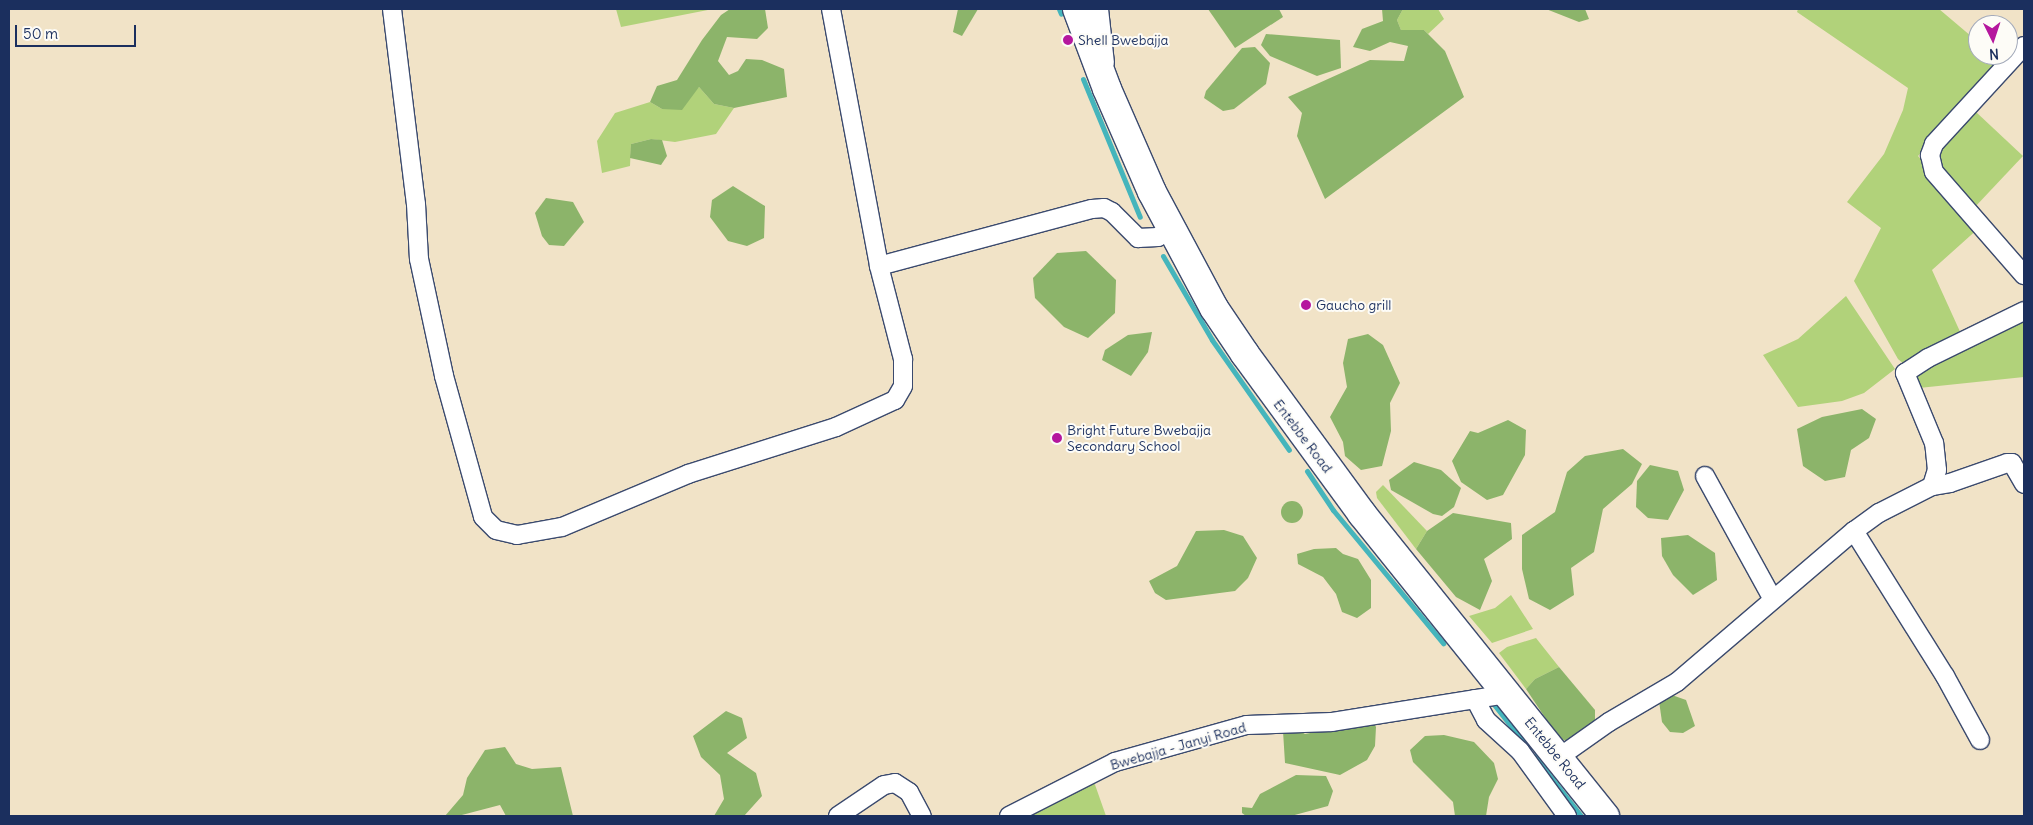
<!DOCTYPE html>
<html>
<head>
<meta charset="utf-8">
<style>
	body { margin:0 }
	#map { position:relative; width:2033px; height:825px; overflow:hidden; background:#f1e3c7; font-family:Delius,sans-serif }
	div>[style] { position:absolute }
	.green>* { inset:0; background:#b1d27a }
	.forest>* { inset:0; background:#8cb46a }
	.round { border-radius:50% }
	.stream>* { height:5px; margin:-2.5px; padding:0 2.5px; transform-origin:2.5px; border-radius:2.5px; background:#45b5bc }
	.roads { filter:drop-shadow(1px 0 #3b4a6e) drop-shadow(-1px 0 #3b4a6e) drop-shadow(0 1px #3b4a6e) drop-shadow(0 -1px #3b4a6e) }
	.street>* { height:18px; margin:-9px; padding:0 9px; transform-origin:9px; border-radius:9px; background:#fff }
	.primary>* { height:28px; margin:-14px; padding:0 14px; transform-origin:14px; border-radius:14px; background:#fff }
	.dots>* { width:14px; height:14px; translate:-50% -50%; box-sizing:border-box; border:2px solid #fdfcf7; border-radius:50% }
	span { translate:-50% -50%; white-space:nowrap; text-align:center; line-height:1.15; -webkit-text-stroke:4px #fdfcf7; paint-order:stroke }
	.poi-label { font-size:14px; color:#1b2f5e }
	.left { translate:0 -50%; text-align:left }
	.street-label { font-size:14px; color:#1b2f5e }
	.frame { position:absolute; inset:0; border:10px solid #1b2f5e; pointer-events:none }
	.north { position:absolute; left:1968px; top:15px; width:50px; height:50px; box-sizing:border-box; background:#fdfcf7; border:1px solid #a3aaba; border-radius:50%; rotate:176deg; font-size:14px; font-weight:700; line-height:20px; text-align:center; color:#1b2f5e }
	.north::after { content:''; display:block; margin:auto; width:18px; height:22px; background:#b5179e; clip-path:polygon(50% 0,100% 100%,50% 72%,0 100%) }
	.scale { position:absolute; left:15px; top:25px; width:121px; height:22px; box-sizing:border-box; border:2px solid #1b2f5e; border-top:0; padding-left:6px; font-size:15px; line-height:18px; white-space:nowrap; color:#1b2f5e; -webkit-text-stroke:4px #fdfcf7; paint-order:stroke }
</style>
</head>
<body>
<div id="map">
	<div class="green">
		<div style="clip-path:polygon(616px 9px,713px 9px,621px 27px)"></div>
		<div style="clip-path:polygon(1403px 9px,1438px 9px,1444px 19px,1428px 34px,1424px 30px,1401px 30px,1397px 20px)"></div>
		<div style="clip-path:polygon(1798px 9px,1939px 9px,1978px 42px,1978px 55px,1993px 55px,2003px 64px,1918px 156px,1980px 227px,1932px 270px,1962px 336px,1906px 366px,1898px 359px,1854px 281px,1881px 228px,1847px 202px,1884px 154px,1903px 110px,1908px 88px,1797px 12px)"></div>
		<div style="clip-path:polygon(699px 87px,714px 104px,734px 108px,716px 134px,675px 142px,651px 139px,631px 144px,630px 166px,602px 173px,597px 141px,615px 113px,650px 102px,662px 109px)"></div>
		<div style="clip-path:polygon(1976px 112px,2023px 156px,1974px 208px,1933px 159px)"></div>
		<div style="clip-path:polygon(1846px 296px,1895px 369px,1864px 393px,1842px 401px,1798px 407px,1763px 355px,1798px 339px)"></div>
		<div style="clip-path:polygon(2024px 318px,2024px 377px,1919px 388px,1915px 381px,1927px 362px)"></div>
		<div style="clip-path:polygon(1383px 485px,1427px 531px,1416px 549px,1377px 498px,1376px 492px)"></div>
		<div style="clip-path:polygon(1511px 595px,1533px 629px,1492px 643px,1469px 616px,1495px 608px)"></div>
		<div style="clip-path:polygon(1536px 638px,1559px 667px,1535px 679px,1526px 689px,1499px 653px,1507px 647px)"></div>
		<div style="clip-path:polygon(1093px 779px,1106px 816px,1021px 816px)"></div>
	</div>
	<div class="forest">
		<div style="clip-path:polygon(730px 9px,765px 9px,768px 28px,757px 39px,727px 37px,718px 61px,729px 75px,738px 71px,746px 59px,762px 60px,784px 69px,787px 97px,734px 108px,714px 104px,699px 87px,682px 110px,662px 109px,650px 102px,657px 86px,677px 80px,702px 40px,721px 15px)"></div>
		<div style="clip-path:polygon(958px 9px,978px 9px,962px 36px,953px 32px)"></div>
		<div style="clip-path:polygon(1208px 9px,1279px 9px,1283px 17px,1235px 48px)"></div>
		<div style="clip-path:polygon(1382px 9px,1403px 9px,1397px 20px,1401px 30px,1424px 30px,1445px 51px,1464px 97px,1325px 199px,1297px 136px,1302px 113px,1288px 97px,1370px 60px,1404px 61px,1408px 46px,1390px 42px,1370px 51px,1353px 47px,1362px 29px,1383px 21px)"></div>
		<div style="clip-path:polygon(1546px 9px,1585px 9px,1589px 19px,1579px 22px)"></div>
		<div style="clip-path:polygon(1266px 34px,1340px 40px,1341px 68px,1317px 76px,1270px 56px,1261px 45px)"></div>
		<div style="clip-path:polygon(1255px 47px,1270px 63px,1266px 84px,1234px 109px,1223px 111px,1204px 98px,1206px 91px,1242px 48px)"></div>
		<div style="clip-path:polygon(651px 139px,662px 140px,667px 156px,661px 165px,630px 158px,631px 144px)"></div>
		<div style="clip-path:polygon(733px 186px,765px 206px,764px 238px,747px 246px,728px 241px,710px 217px,712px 200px)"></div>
		<div style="clip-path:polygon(546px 198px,573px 202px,584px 222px,564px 246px,549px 245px,542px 236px,535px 213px)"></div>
		<div style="clip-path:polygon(1086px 251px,1116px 280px,1115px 313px,1088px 338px,1064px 327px,1035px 298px,1033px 278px,1057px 253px)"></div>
		<div style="clip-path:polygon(1152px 332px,1148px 352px,1131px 376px,1102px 360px,1105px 350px,1128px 335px)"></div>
		<div style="clip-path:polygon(1368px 334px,1383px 345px,1400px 383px,1390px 403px,1391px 431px,1382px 466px,1361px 470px,1345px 456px,1343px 442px,1330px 417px,1347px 387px,1343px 363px,1348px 339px)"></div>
		<div style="clip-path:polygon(1862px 409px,1876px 419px,1869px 438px,1851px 450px,1845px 477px,1825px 481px,1803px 466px,1797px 429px,1822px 417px)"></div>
		<div style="clip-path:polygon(1508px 420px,1526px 430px,1525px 455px,1503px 495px,1487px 500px,1461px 482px,1452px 461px,1470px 431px,1478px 433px)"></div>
		<div style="clip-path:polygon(1623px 449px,1642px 464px,1632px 484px,1603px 509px,1594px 552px,1571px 568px,1574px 595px,1550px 610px,1529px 599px,1522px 569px,1522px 535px,1555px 512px,1567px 472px,1585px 456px)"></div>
		<div style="clip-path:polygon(1414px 462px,1441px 470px,1461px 488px,1454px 507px,1442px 516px,1433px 514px,1391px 490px,1389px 480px)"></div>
		<div style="clip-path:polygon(1650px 465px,1678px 471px,1684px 490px,1668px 520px,1648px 518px,1636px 507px,1637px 481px)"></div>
		<div class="round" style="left:1281px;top:501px;width:22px;height:22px"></div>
		<div style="clip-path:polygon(1453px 513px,1511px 523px,1512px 539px,1484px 559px,1492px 581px,1480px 610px,1456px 597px,1416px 549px,1427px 531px)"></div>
		<div style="clip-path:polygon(1224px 530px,1243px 536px,1257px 558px,1248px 578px,1235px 591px,1166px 600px,1155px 593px,1149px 581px,1177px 566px,1196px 531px)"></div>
		<div style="clip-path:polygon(1688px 535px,1715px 553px,1717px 580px,1693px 595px,1673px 575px,1662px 556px,1661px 538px)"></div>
		<div style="clip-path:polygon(1336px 548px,1343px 554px,1358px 559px,1371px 580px,1371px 608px,1357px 618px,1342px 612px,1336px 594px,1323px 577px,1298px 564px,1297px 554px,1314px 549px)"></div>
		<div style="clip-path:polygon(1559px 667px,1595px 710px,1595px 725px,1572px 744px,1558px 737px,1526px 689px,1535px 679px)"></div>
		<div style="clip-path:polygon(1669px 694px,1686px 700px,1695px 726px,1683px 733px,1670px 732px,1662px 722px,1659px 701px)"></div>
		<div style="clip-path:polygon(726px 711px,742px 718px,747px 738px,727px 753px,756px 773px,762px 796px,744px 816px,714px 816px,724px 799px,720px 775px,701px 757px,693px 736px)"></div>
		<div style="clip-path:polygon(1373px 721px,1376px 727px,1375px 746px,1367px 760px,1340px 775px,1285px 763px,1283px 731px,1292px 726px,1305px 734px)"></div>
		<div style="clip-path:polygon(1444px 735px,1474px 742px,1494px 763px,1498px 779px,1489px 797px,1486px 816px,1455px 816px,1453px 802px,1413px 762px,1410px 750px,1425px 736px)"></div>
		<div style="clip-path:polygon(505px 747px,516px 764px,532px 769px,561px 767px,573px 816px,506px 816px,500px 805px,458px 816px,445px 816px,463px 795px,467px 778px,485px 750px)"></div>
		<div style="clip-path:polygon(1296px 775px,1326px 776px,1333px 791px,1328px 806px,1291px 816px,1246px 816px,1242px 813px,1242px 807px,1252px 808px,1260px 794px)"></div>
	</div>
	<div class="stream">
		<div style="left:1059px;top:9px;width:5px;rotate:68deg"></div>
		<div style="left:1083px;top:79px;width:149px;rotate:67.6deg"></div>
		<div style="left:1163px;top:256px;width:97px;rotate:59.7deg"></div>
		<div style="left:1212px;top:340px;width:134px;rotate:55deg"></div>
		<div style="left:1307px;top:471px;width:47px;rotate:56.3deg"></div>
		<div style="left:1333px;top:510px;width:173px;rotate:50.4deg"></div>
		<div style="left:1492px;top:702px;width:60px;rotate:51.8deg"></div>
		<div style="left:1534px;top:756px;width:76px;rotate:51.9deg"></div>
	</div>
	<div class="roads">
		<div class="street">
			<div style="left:392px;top:9px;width:196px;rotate:83deg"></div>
			<div style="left:416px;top:204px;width:55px;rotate:86.9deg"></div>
			<div style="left:419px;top:259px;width:120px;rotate:77.9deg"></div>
			<div style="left:444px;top:376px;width:146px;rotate:74.5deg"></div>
			<div style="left:483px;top:517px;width:18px;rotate:45deg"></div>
			<div style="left:496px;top:530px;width:22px;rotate:13deg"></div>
			<div style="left:517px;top:535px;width:46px;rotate:-10.1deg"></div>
			<div style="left:562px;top:527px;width:137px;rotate:-22.8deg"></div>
			<div style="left:688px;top:474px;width:155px;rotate:-17.6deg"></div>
			<div style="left:836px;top:427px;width:65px;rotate:-24.6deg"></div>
			<div style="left:895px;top:400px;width:16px;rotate:-60deg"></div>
			<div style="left:903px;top:386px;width:27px;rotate:-90deg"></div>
			<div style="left:903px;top:359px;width:96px;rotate:-104.5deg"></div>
			<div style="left:831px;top:9px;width:261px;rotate:79.4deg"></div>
			<div style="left:879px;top:266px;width:220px;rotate:-15deg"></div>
			<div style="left:1092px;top:209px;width:12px;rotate:-5deg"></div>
			<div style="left:1104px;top:208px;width:9px;rotate:27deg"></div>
			<div style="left:1112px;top:212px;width:37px;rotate:45deg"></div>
			<div style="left:1138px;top:238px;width:20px;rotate:-3deg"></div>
			<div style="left:1158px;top:237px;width:15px;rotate:-32deg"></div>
			<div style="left:1099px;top:9px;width:54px;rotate:83.7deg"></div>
			<div style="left:2024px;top:46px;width:133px;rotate:132.6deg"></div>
			<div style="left:1934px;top:144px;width:12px;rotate:110deg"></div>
			<div style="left:1930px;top:155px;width:17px;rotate:77deg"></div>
			<div style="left:1934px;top:172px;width:137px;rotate:48.9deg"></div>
			<div style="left:1705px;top:476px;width:139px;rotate:61.2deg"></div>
			<div style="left:1932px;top:486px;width:18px;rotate:-9deg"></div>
			<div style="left:1950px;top:483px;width:60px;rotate:-19.3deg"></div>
			<div style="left:2007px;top:463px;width:5px"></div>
			<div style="left:2012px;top:463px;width:24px;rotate:60deg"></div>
			<div style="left:1854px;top:531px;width:171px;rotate:57.9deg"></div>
			<div style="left:1945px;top:676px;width:73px;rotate:61.3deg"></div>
			<div style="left:1475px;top:699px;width:24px;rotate:62deg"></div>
			<div style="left:1486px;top:720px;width:46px;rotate:42.4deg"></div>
			<div style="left:1520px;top:751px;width:80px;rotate:54.1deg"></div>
			<div style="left:1558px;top:758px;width:62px;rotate:-35.2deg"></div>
			<div style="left:1609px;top:722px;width:79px;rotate:-30.5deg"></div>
			<div style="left:1677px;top:682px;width:233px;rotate:-40.5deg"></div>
			<div style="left:1854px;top:531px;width:31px;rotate:-36deg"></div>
			<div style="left:1879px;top:513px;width:59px;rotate:-27deg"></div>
			<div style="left:1932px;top:486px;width:17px;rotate:-73deg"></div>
			<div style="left:1937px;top:470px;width:27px;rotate:-96deg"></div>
			<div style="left:1934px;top:443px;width:76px;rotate:-112.5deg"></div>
			<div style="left:1905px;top:373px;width:27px;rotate:-33deg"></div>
			<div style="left:1928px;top:358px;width:107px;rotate:-26.1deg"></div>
			<div style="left:838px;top:816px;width:55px;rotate:-34deg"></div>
			<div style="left:884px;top:785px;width:11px;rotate:-10deg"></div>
			<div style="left:895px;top:783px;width:17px;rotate:33deg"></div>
			<div style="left:909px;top:792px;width:27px;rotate:62deg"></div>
			<div style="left:1009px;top:816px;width:119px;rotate:-27deg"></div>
			<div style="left:1115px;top:762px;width:137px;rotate:-15.7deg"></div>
			<div style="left:1247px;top:725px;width:85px;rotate:-2deg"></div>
			<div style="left:1332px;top:722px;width:177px;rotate:-9.1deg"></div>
		</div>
		<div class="primary">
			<div style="left:1077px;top:9px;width:85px;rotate:69.4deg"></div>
			<div style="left:1107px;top:89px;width:112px;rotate:66.4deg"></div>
			<div style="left:1152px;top:192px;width:132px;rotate:61.9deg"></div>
			<div style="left:1214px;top:308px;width:55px;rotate:56deg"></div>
			<div style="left:1245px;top:354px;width:198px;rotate:53.8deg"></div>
			<div style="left:1362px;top:514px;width:388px;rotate:51.2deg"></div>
		</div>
	</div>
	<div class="dots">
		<div style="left:1068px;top:40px;background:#b5179e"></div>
		<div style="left:1306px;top:305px;background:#b5179e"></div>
		<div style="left:1057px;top:438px;background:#b5179e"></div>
	</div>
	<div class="poi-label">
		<span class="left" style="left:1078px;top:40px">Shell Bwebajja</span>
		<span class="left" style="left:1316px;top:305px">Gaucho grill</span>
		<span class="left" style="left:1067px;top:438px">Bright Future Bwebajja<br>Secondary School</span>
	</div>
	<div class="street-label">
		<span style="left:1303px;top:436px;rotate:53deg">Entebbe Road</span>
		<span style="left:1178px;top:746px;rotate:-16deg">Bwebajja - Janyi Road</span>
		<span style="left:1555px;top:753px;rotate:51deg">Entebbe Road</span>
	</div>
	<div class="frame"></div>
	<div class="north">N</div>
	<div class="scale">50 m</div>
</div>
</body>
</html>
